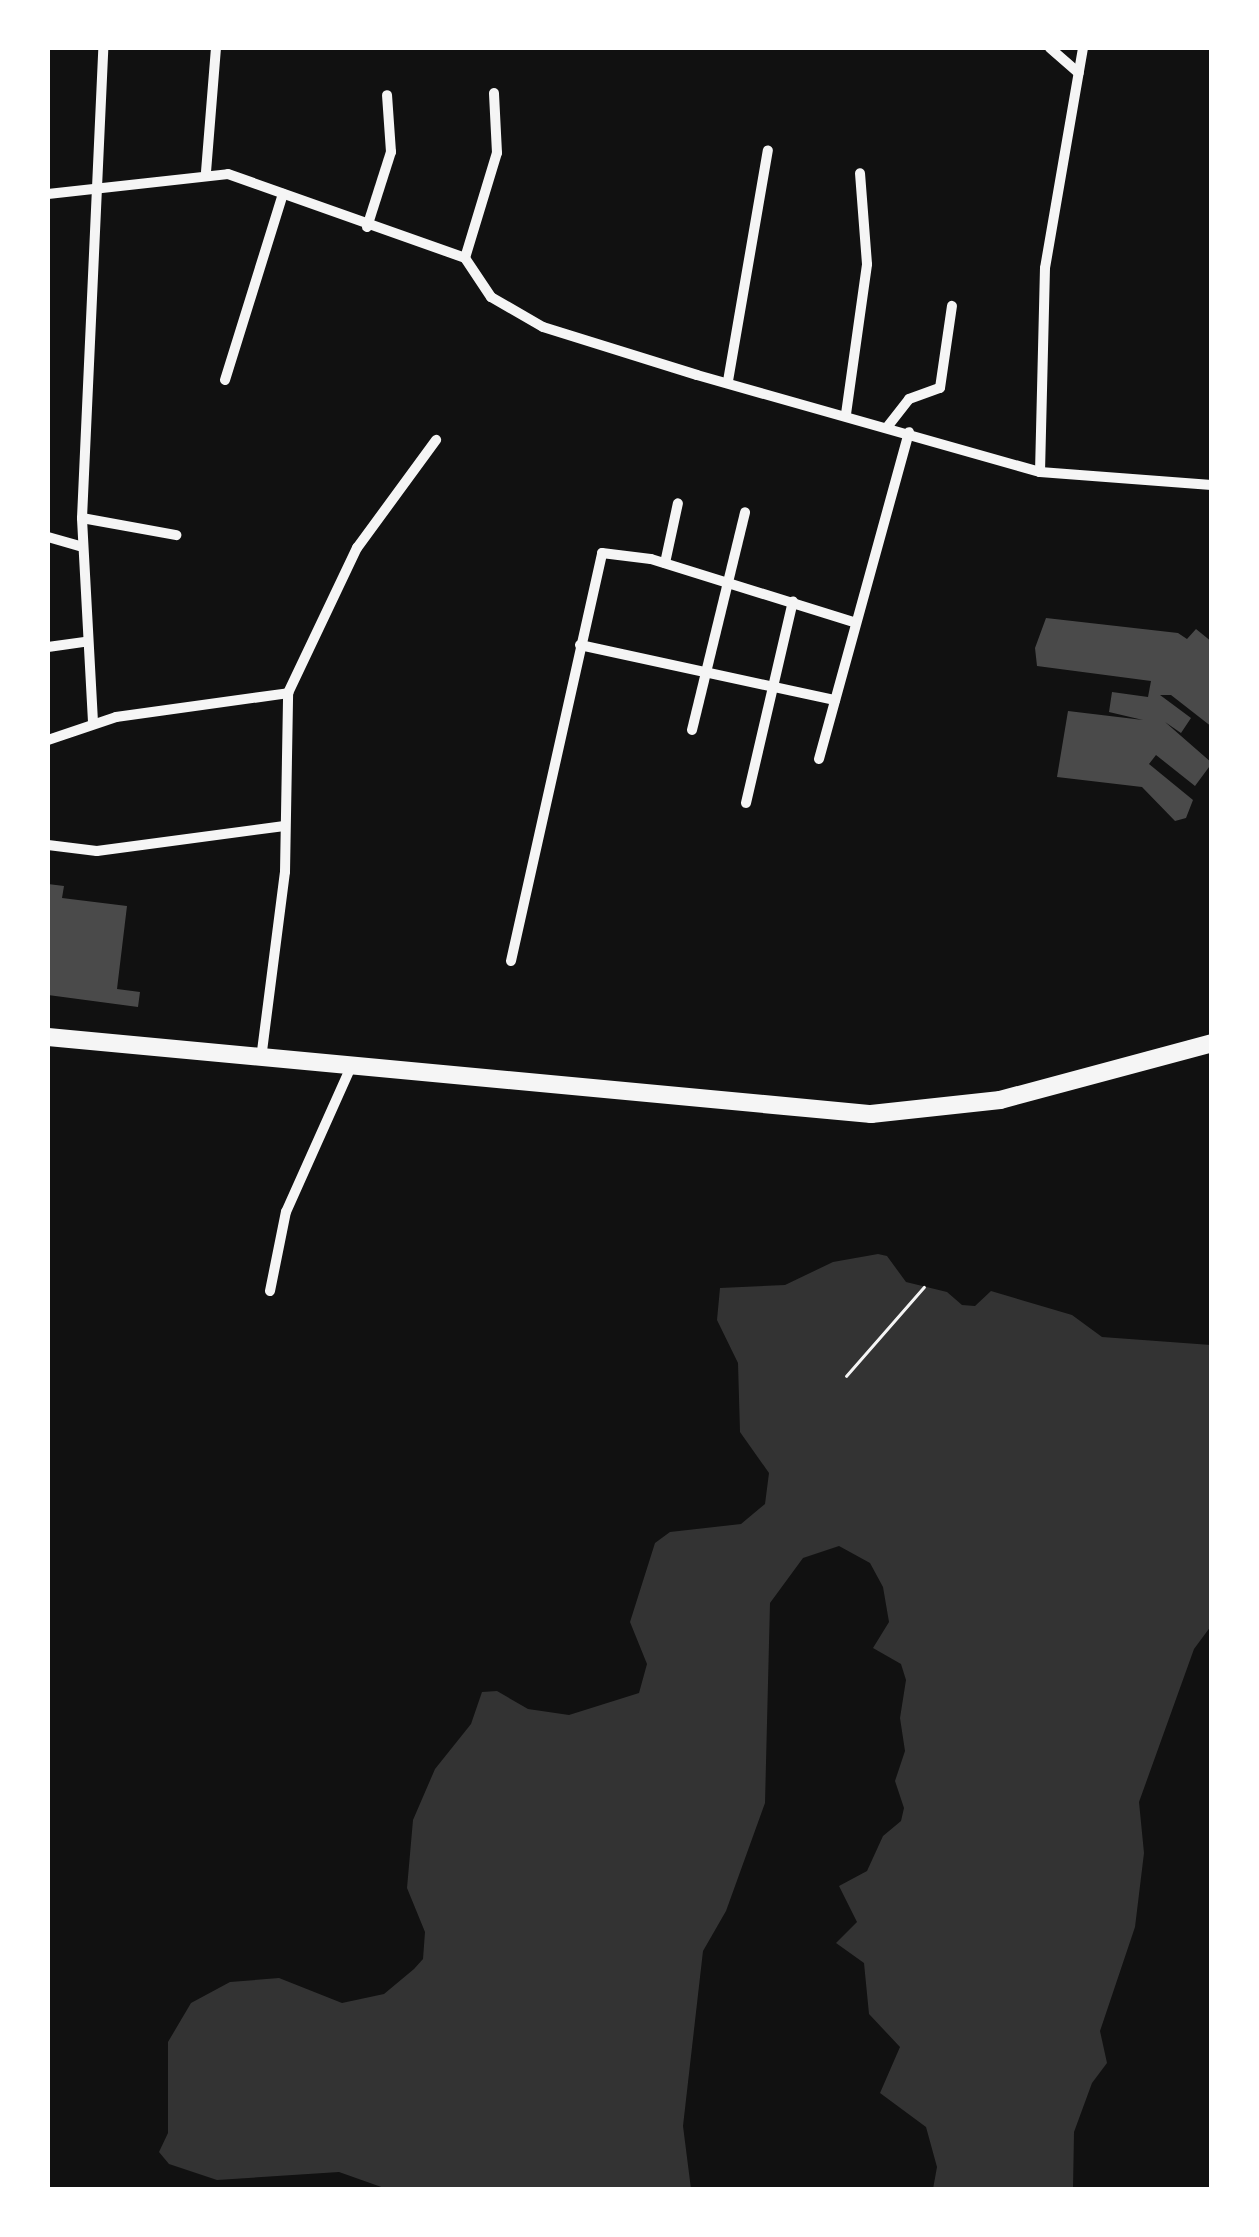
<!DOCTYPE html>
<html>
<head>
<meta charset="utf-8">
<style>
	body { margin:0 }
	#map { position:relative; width:1259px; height:2237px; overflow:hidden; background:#111; font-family:Raleway,sans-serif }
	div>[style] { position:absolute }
	.water>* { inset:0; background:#333 }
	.building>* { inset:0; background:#4a4a4a }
	.path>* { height:2.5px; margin:-1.25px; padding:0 1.25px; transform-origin:1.25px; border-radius:1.25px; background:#f5f5f5 }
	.minor>* { height:10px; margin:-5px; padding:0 5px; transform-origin:5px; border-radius:5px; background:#f5f5f5 }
	.trunk>* { height:18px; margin:-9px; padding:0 9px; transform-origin:9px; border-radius:9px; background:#f5f5f5 }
	span { translate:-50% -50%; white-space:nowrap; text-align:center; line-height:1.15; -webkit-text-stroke:10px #fff; paint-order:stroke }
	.frame { position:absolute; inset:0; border:50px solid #fff; pointer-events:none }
</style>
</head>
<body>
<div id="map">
	<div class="water">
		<div style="clip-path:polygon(878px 1254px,887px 1256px,906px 1282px,947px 1292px,962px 1305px,975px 1306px,991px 1291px,1072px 1315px,1102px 1337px,1211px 1345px,1211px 1626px,1194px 1649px,1139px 1802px,1144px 1853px,1135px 1927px,1100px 2031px,1107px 2063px,1092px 2083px,1074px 2132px,1073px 2189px,933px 2189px,937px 2167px,926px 2127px,880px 2093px,900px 2047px,869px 2014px,864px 1963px,836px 1943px,857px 1922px,839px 1886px,867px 1871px,883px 1836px,901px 1821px,904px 1808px,895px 1781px,905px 1751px,900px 1718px,906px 1680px,901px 1664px,873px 1648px,889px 1622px,883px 1587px,870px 1563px,839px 1546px,803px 1558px,770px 1603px,765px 1803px,726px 1911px,703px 1951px,683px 2126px,691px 2189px,387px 2189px,339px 2172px,217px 2180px,169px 2164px,159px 2152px,168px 2133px,168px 2042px,191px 2003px,230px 1982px,279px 1978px,342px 2003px,384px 1994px,414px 1969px,423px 1959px,425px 1932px,407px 1888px,413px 1820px,435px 1769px,471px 1724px,482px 1692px,497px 1691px,528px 1709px,569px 1715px,639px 1693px,647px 1664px,630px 1622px,655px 1543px,670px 1532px,741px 1524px,765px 1504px,769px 1473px,740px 1432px,738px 1363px,717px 1320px,720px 1288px,785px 1285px,833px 1262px)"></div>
	</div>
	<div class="building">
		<div style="clip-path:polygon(1046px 618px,1178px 633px,1187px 639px,1196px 629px,1212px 642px,1212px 727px,1171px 695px,1160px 695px,1191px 718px,1181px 733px,1165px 722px,1212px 763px,1195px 786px,1156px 755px,1149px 764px,1193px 800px,1186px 818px,1175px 821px,1142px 787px,1057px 777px,1068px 711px,1143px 720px,1109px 712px,1112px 692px,1148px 697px,1151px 681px,1037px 666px,1035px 648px)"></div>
		<div style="clip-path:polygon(48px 884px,64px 886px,62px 898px,127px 906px,117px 989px,140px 992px,138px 1007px,48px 995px)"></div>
	</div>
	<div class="path">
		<div style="left:846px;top:1376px;width:118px;rotate:-48.8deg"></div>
	</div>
	<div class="minor">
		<div style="left:1050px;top:48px;width:38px;rotate:41deg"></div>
		<div style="left:206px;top:172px;width:124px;rotate:-85.4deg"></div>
		<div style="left:48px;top:194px;width:181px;rotate:-6.3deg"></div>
		<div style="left:228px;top:174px;width:251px;rotate:19.5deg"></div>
		<div style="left:465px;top:258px;width:110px;rotate:-73.1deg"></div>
		<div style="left:497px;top:153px;width:60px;rotate:-92.9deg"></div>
		<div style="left:367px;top:227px;width:79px;rotate:-72.3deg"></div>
		<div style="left:391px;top:152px;width:57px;rotate:-94deg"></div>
		<div style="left:465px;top:258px;width:47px;rotate:56.3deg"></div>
		<div style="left:491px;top:297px;width:60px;rotate:30deg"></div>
		<div style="left:543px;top:327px;width:161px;rotate:17.3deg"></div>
		<div style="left:697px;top:375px;width:356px;rotate:15.8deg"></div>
		<div style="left:1040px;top:472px;width:172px;rotate:4.3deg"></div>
		<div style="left:225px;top:380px;width:195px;rotate:-72.7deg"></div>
		<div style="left:728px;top:381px;width:234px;rotate:-80.2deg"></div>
		<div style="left:846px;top:414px;width:151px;rotate:-82deg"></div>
		<div style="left:867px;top:264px;width:91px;rotate:-94.4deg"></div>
		<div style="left:888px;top:426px;width:34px;rotate:-52deg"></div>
		<div style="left:909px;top:399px;width:33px;rotate:-20deg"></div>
		<div style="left:940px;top:388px;width:83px;rotate:-81.7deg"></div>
		<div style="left:1040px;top:472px;width:204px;rotate:-88.6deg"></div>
		<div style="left:1045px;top:268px;width:223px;rotate:-80.2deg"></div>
		<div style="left:82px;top:518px;width:96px;rotate:10.3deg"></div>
		<div style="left:48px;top:537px;width:35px;rotate:16deg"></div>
		<div style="left:665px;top:563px;width:61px;rotate:-77.8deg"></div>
		<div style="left:580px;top:645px;width:261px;rotate:12.2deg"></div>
		<div style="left:48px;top:647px;width:37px;rotate:-8deg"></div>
		<div style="left:93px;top:722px;width:204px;rotate:-93.1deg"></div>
		<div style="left:82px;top:518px;width:470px;rotate:-87.4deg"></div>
		<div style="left:692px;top:730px;width:224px;rotate:-76.3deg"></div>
		<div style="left:48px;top:740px;width:72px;rotate:-18.7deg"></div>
		<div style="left:116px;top:717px;width:174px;rotate:-7.9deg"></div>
		<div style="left:819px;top:759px;width:339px;rotate:-74.6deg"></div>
		<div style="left:746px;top:803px;width:207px;rotate:-76.9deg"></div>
		<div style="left:48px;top:845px;width:49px;rotate:7deg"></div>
		<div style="left:97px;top:851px;width:189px;rotate:-7.6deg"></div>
		<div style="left:511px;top:961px;width:418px;rotate:-77.4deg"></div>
		<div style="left:602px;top:553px;width:49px;rotate:7deg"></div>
		<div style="left:651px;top:559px;width:212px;rotate:17.3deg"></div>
		<div style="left:261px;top:1059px;width:189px;rotate:-82.7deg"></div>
		<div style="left:285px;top:872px;width:179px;rotate:-89deg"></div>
		<div style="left:288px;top:693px;width:161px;rotate:-64.6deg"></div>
		<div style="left:357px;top:548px;width:134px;rotate:-53.8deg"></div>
		<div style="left:270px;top:1291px;width:81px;rotate:-78.6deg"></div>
		<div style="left:286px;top:1212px;width:157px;rotate:-65.9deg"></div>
	</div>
	<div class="trunk">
		<div style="left:48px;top:1037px;width:827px;rotate:5.35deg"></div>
		<div style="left:871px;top:1114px;width:130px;rotate:-6.2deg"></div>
		<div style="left:1000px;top:1100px;width:220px;rotate:-15deg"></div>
	</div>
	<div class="frame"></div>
</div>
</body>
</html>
